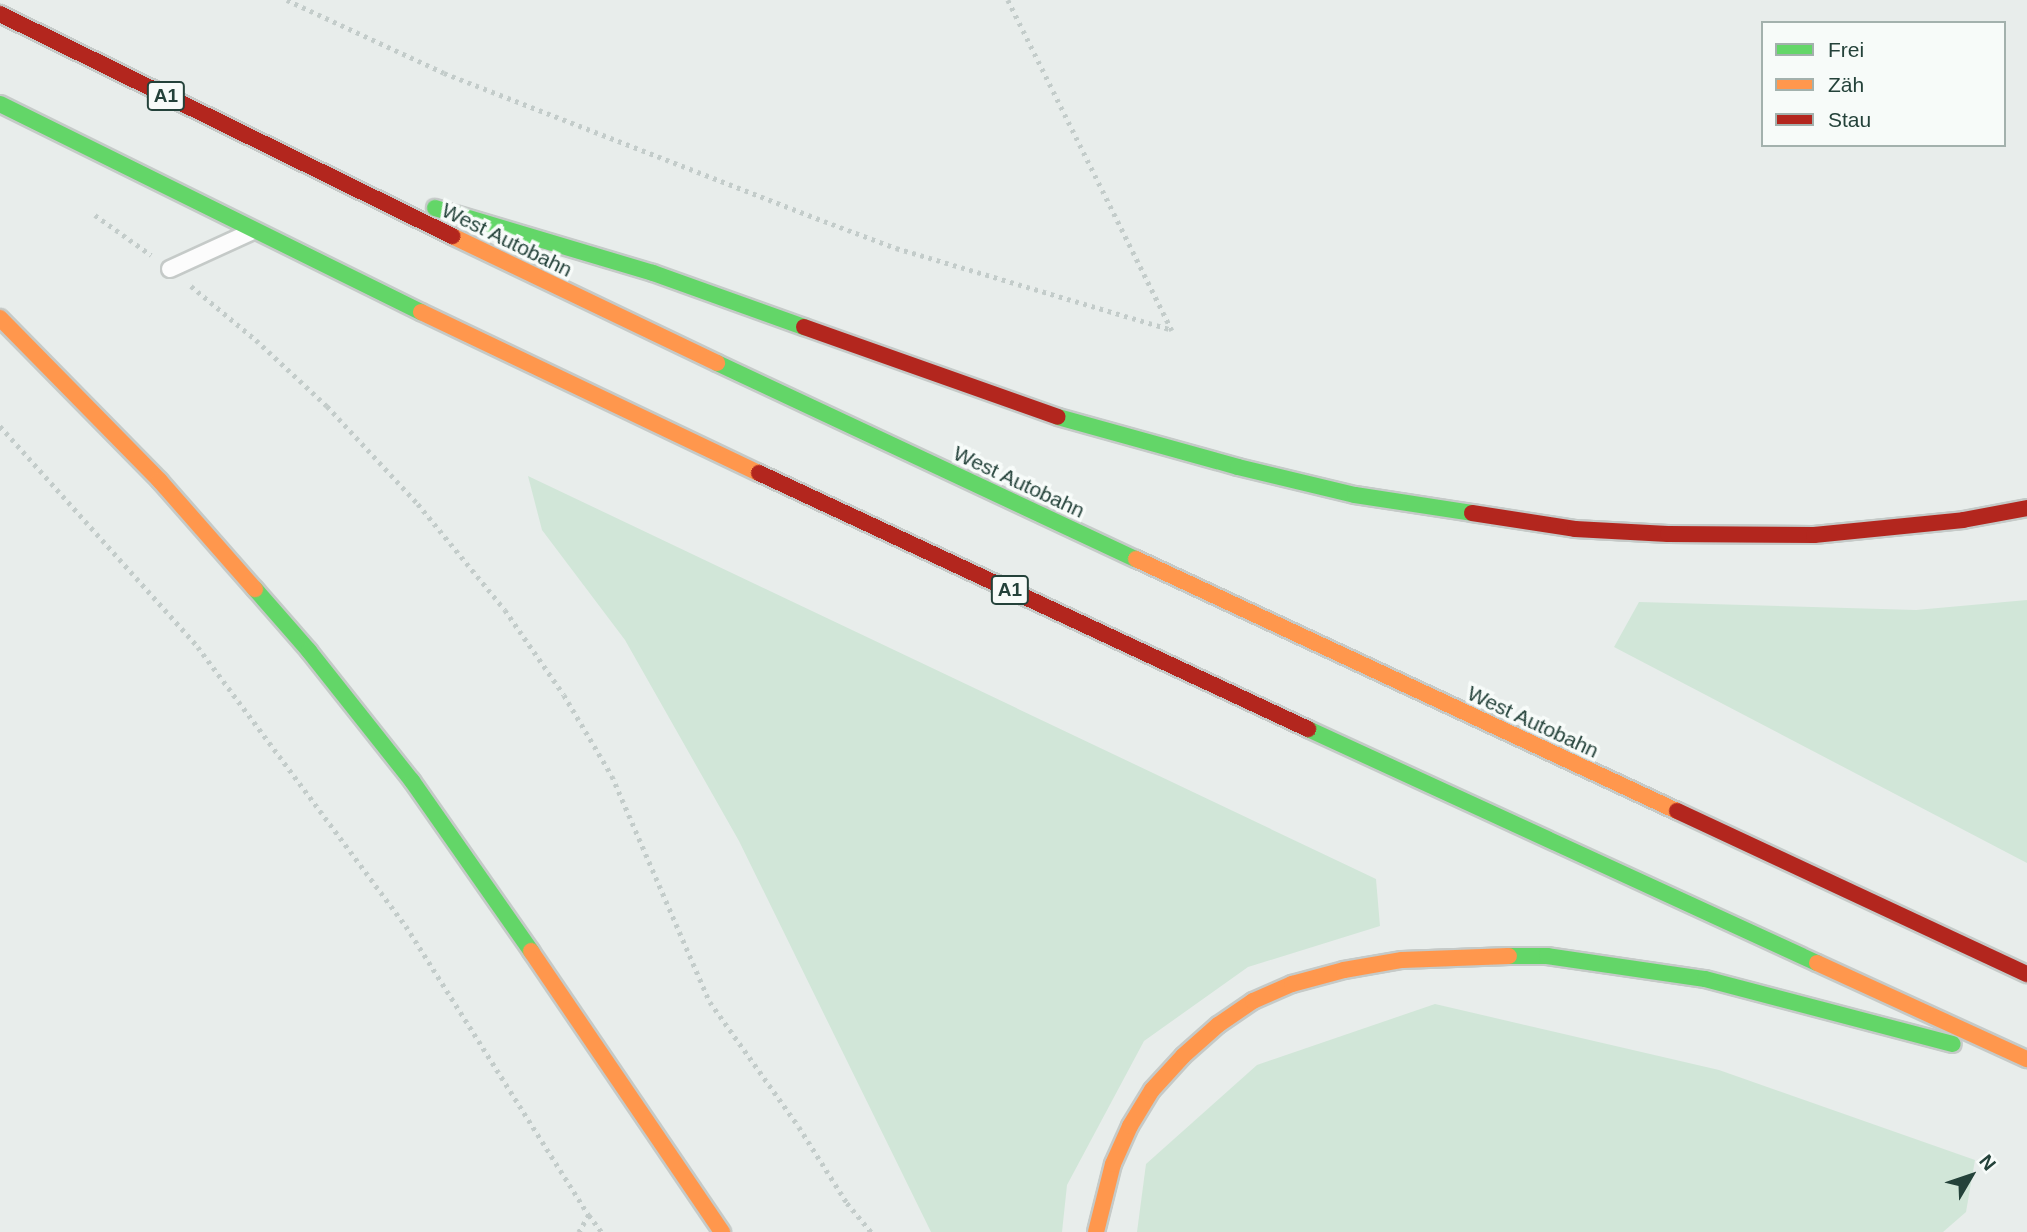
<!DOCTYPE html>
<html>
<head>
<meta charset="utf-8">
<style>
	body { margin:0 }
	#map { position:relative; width:2027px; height:1232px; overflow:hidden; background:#e8edeb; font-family:Helvetica,sans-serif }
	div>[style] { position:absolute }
	.green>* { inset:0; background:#d1e6d8 }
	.path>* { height:4.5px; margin-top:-2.25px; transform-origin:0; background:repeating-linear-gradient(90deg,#c3ccca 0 3.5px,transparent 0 8.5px) }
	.roads { filter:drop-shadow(2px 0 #c5cac8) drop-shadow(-2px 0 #c5cac8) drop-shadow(0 2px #c5cac8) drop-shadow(0 -2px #c5cac8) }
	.lane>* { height:16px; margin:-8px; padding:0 8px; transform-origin:8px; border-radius:8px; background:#fcfcfc }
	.fast>* { height:16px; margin:-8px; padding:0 8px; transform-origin:8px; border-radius:8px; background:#63d668 }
	.slow>* { height:16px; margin:-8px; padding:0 8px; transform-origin:8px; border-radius:8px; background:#ff974d }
	.jam>* { height:16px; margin:-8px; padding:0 8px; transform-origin:8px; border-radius:8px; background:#b3261e }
	span { translate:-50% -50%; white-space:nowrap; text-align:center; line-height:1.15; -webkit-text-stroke:7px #f7fbf9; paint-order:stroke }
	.shield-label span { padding:2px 5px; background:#f7fbf9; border:2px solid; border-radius:5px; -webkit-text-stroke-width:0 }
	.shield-label { font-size:19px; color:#24423a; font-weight:700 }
	.street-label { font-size:21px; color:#24423a }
	.legend { position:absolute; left:1761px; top:21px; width:245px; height:126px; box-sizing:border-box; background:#f7fbf9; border:2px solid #a3b1ad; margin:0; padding:9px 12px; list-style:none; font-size:21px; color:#24423a }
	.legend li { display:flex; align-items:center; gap:14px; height:35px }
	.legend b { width:35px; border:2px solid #a3b1ad }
	.north { position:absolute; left:1936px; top:1141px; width:70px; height:70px; -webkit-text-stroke:5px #f7fbf9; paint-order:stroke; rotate:51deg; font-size:19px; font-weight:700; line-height:28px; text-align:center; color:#24423a }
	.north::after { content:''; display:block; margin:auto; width:24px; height:32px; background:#24423a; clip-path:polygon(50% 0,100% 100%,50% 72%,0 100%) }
</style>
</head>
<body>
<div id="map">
	<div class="green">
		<div style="clip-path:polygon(528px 476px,1376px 879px,1380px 926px,1248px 967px,1144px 1041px,1067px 1185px,1062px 1232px,931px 1232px,739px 841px,625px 640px,542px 530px)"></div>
		<div style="clip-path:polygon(2027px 600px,2027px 863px,1614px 647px,1639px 602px,1916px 610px)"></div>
		<div style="clip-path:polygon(1435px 1004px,1719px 1070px,1975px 1160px,1966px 1212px,1943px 1232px,1137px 1232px,1146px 1164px,1257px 1065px)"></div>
	</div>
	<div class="path">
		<div style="left:287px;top:0;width:173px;rotate:24.9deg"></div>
		<div style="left:444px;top:73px;width:408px;rotate:21.3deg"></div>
		<div style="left:824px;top:221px;width:77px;rotate:20.6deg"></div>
		<div style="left:896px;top:248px;width:288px;rotate:16.5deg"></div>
		<div style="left:1008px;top:0;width:369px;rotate:63.6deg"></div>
		<div style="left:95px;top:215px;width:69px;rotate:35.5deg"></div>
		<div style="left:191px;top:286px;width:85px;rotate:39.7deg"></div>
		<div style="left:256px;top:340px;width:97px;rotate:42.9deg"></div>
		<div style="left:327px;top:406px;width:134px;rotate:47.1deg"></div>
		<div style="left:418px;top:504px;width:137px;rotate:50.6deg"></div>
		<div style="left:505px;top:610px;width:103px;rotate:55.2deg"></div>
		<div style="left:564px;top:695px;width:94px;rotate:59.3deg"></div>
		<div style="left:612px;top:776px;width:246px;rotate:66.6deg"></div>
		<div style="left:710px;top:1002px;width:153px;rotate:54.5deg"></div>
		<div style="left:799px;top:1127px;width:90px;rotate:57.7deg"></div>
		<div style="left:847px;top:1203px;width:38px;rotate:50deg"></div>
		<div style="left:0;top:426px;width:297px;rotate:48.1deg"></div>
		<div style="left:198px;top:647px;width:348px;rotate:53.3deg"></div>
		<div style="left:406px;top:926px;width:342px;rotate:57.7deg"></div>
		<div style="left:589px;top:1215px;width:20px;rotate:120deg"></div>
		<div style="left:589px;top:1215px;width:21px;rotate:53deg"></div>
	</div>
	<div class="roads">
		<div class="lane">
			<div style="left:170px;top:269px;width:89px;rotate:-24.6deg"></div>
		</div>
		<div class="fast">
			<div style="left:0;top:104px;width:470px;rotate:26.3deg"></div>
			<div style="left:435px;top:208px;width:227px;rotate:16.6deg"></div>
			<div style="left:653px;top:273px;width:160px;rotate:19.7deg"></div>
			<div style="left:717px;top:363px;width:463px;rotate:25.1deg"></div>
			<div style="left:1058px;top:417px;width:187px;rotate:15.5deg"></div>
			<div style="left:1238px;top:467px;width:120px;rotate:13.5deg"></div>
			<div style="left:1355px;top:495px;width:118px;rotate:8.7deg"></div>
			<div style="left:255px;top:589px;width:82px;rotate:48.9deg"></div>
			<div style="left:309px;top:651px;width:166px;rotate:51.6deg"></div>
			<div style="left:412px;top:781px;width:208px;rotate:55deg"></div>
			<div style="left:1308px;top:729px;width:560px;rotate:24.69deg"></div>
			<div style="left:1509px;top:956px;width:38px"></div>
			<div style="left:1547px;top:956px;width:160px;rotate:8.3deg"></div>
			<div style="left:1705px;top:979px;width:256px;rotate:14.7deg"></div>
		</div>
		<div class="slow">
			<div style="left:452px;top:236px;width:294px;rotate:25.6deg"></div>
			<div style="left:421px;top:312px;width:374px;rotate:25.5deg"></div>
			<div style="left:0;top:318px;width:228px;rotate:45.5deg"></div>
			<div style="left:160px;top:481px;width:144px;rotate:48.7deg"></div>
			<div style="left:1136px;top:559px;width:597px;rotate:24.98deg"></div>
			<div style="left:531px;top:951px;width:340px;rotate:55.8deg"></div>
			<div style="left:1817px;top:963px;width:231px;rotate:24.6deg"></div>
			<div style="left:1096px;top:1232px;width:70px;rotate:-76deg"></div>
			<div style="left:1113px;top:1164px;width:42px;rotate:-65.9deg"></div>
			<div style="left:1130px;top:1126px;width:42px;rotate:-58.6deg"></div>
			<div style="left:1152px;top:1090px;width:46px;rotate:-47.6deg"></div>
			<div style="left:1183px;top:1056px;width:47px;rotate:-41.5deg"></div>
			<div style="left:1218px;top:1025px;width:42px;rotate:-34.4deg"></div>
			<div style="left:1253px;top:1001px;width:43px;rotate:-23.6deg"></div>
			<div style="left:1292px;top:984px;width:54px;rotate:-15.1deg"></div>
			<div style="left:1344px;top:970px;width:59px;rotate:-9.8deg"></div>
			<div style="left:1402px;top:960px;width:107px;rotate:-2.1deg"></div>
		</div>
		<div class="jam">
			<div style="left:0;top:14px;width:504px;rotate:26.16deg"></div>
			<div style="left:804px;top:327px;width:269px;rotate:19.5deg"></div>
			<div style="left:759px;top:473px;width:606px;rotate:25deg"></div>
			<div style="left:1472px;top:513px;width:104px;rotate:8.8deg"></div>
			<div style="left:1575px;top:529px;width:93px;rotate:3.1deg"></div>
			<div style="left:1668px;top:534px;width:146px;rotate:0.4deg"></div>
			<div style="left:1814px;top:535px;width:150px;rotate:-5.7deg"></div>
			<div style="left:1963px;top:520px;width:65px;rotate:-10.6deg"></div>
			<div style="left:1677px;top:811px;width:386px;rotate:25deg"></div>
		</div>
	</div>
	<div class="shield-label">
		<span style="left:166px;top:96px">A1</span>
		<span style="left:1010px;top:590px">A1</span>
	</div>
	<div class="street-label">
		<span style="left:507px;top:240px;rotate:26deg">West Autobahn</span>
		<span style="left:1019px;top:482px;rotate:25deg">West Autobahn</span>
		<span style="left:1533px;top:722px;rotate:25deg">West Autobahn</span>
	</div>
	<ul class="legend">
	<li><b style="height:9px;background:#63d668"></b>Frei</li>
	<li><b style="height:9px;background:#ff974d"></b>Zäh</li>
	<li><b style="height:9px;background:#b3261e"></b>Stau</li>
	</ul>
	<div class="north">N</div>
</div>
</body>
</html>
